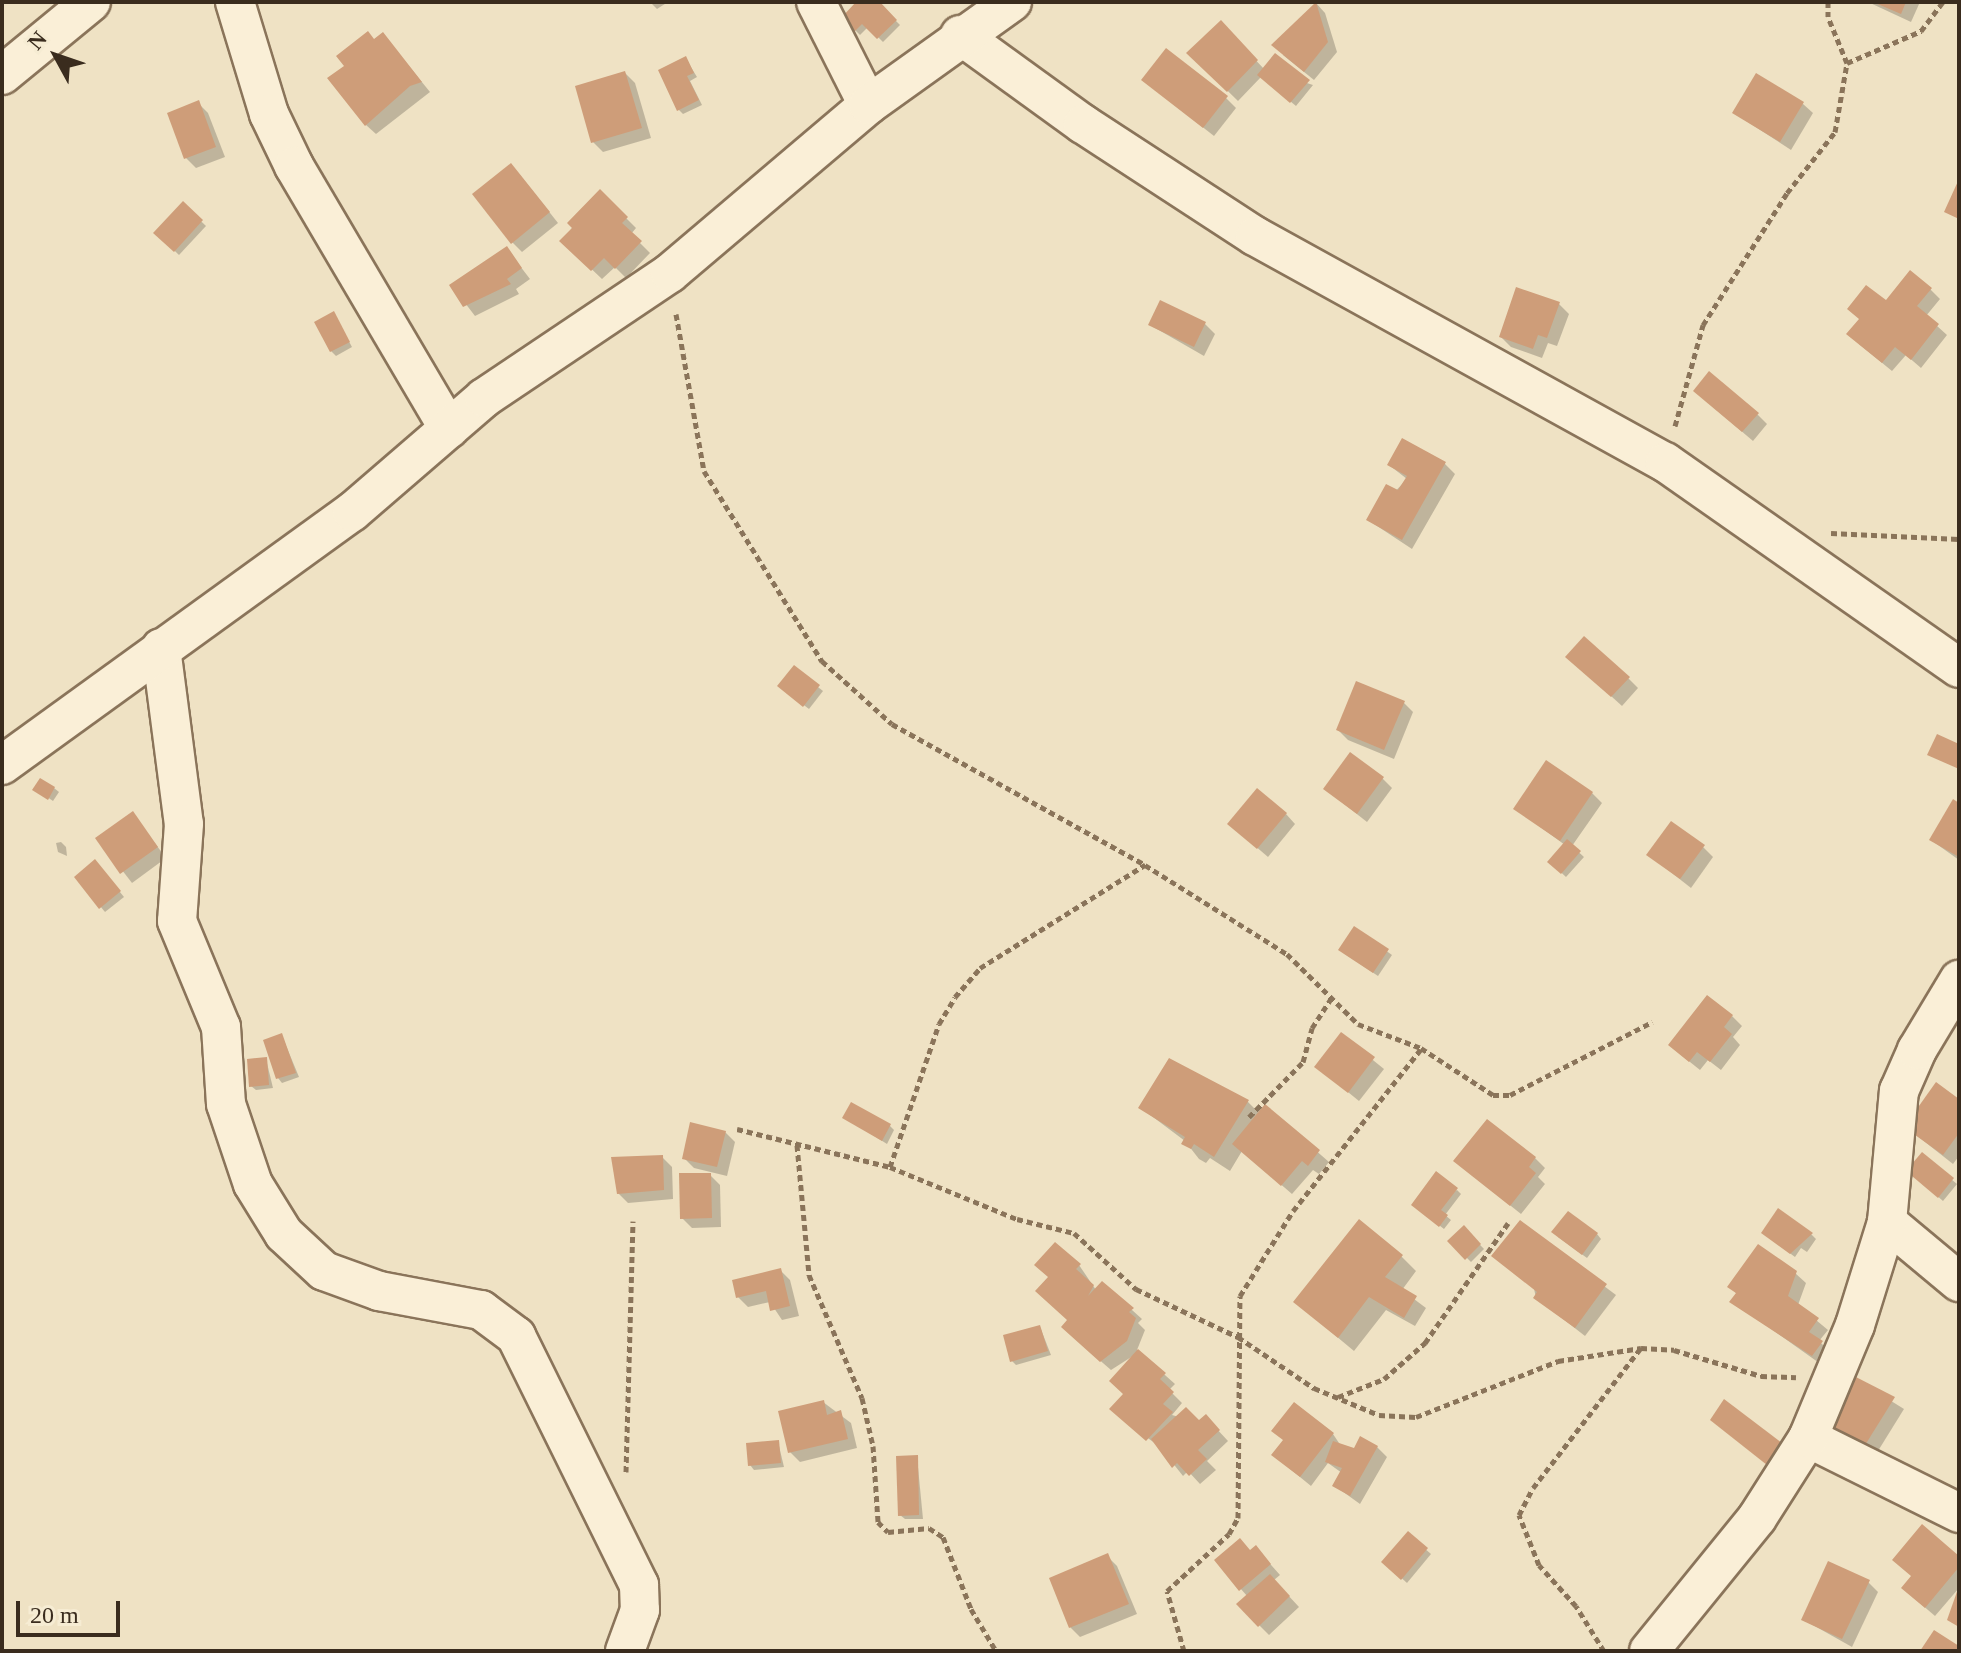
<!DOCTYPE html>
<html>
<head>
<meta charset="utf-8">
<style>
	body { margin:0 }
	#map { position:relative; width:1961px; height:1653px; overflow:hidden; background:#efe2c4; font-family:Georgia,serif }
	div>[style] { position:absolute }
	.shadow>* { inset:0; background:#0003 }
	.building>* { inset:0; background:#ce9d79 }
	.path>* { height:5px; margin-top:-2.5px; transform-origin:0; background:repeating-linear-gradient(90deg,#8a745a 0 6px,transparent 0 10px) }
	.roads { filter:drop-shadow(2px 0 #8a745a) drop-shadow(-2px 0 #8a745a) drop-shadow(0 2px #8a745a) drop-shadow(0 -2px #8a745a) }
	.minor>* { height:38px; margin:-19px; padding:0 19px; transform-origin:19px; border-radius:19px; background:#faefd7 }
	span { translate:-50% -50%; white-space:nowrap; text-align:center; line-height:1.15; -webkit-text-stroke:6px #f6ecd3; paint-order:stroke }
	.frame { position:absolute; inset:0; border:4px solid #3a2c1e; pointer-events:none }
	.north { position:absolute; left:16px; top:16px; width:80px; height:80px; -webkit-text-stroke:6px #f6ecd3; paint-order:stroke; rotate:310deg; font-size:22px; font-weight:700; line-height:32px; text-align:center; color:#3a2c1e }
	.north::after { content:''; display:block; margin:auto; width:28px; height:36px; background:#3a2c1e; clip-path:polygon(50% 0,100% 100%,50% 72%,0 100%) }
	.scale { position:absolute; left:16px; top:1601px; width:104px; height:36px; box-sizing:border-box; border:4px solid #3a2c1e; border-top:0; padding-left:10px; font-size:24px; line-height:28px; white-space:nowrap; color:#3a2c1e; -webkit-text-stroke:6px #f6ecd3; paint-order:stroke }
</style>
</head>
<body>
<div id="map">
	<div class="shadow">
		<div style="clip-path:polygon(650px 2px,668px 2px,657px 9px)"></div>
		<div style="clip-path:polygon(859px 2px,877px 2px,900px 25px,883px 42px,868px 27px,860px 35px,843px 18px)"></div>
		<div style="clip-path:polygon(1868px 2px,1920px 2px,1911px 22px)"></div>
		<div style="clip-path:polygon(1316px 3px,1325px 13px,1337px 52px,1314px 80px,1283px 55px)"></div>
		<div style="clip-path:polygon(1221px 23px,1264px 69px,1313px 85px,1296px 106px,1261px 77px,1238px 101px,1189px 53px)"></div>
		<div style="clip-path:polygon(383px 34px,430px 92px,376px 134px,366px 125px,375px 41px)"></div>
		<div style="clip-path:polygon(686px 59px,697px 77px,690px 81px,702px 105px,683px 114px,679px 110px)"></div>
		<div style="clip-path:polygon(625px 73px,635px 83px,651px 138px,603px 152px,593px 142px)"></div>
		<div style="clip-path:polygon(1154px 89px,1226px 98px,1236px 108px,1214px 136px)"></div>
		<div style="clip-path:polygon(198px 103px,208px 113px,225px 157px,196px 168px,186px 158px)"></div>
		<div style="clip-path:polygon(1803px 104px,1813px 113px,1791px 150px,1734px 113px)"></div>
		<div style="clip-path:polygon(520px 175px,558px 223px,522px 252px,512px 242px)"></div>
		<div style="clip-path:polygon(600px 192px,636px 228px,631px 234px,650px 253px,626px 278px,615px 267px,602px 279px,562px 241px)"></div>
		<div style="clip-path:polygon(183px 204px,206px 226px,179px 255px,156px 233px)"></div>
		<div style="clip-path:polygon(507px 249px,530px 279px,516px 289px,519px 294px,475px 316px,452px 286px)"></div>
		<div style="clip-path:polygon(1930px 289px,1940px 299px,1926px 316px,1947px 335px,1921px 368px,1906px 355px,1892px 371px,1859px 344px)"></div>
		<div style="clip-path:polygon(1559px 304px,1569px 314px,1557px 346px,1548px 343px,1542px 358px,1511px 347px,1501px 337px)"></div>
		<div style="clip-path:polygon(334px 314px,352px 347px,336px 356px,331px 351px)"></div>
		<div style="clip-path:polygon(1205px 324px,1215px 334px,1204px 356px,1150px 325px)"></div>
		<div style="clip-path:polygon(1706px 401px,1757px 414px,1767px 424px,1753px 441px)"></div>
		<div style="clip-path:polygon(1445px 464px,1455px 474px,1412px 549px,1368px 520px,1407px 479px,1389px 465px)"></div>
		<div style="clip-path:polygon(1578px 666px,1628px 678px,1638px 688px,1622px 706px)"></div>
		<div style="clip-path:polygon(794px 668px,823px 691px,809px 709px,784px 690px)"></div>
		<div style="clip-path:polygon(1403px 702px,1413px 712px,1394px 759px,1348px 740px,1338px 730px)"></div>
		<div style="clip-path:polygon(1382px 778px,1392px 788px,1367px 822px,1325px 789px)"></div>
		<div style="clip-path:polygon(54px 788px,59px 792px,53px 801px,37px 790px)"></div>
		<div style="clip-path:polygon(1592px 793px,1602px 803px,1572px 846px,1584px 857px,1566px 877px,1550px 862px,1565px 845px,1516px 809px)"></div>
		<div style="clip-path:polygon(1959px 805px,1959px 860px,1931px 840px)"></div>
		<div style="clip-path:polygon(133px 814px,166px 858px,132px 883px,98px 839px)"></div>
		<div style="clip-path:polygon(1286px 814px,1295px 824px,1268px 857px,1240px 833px)"></div>
		<div style="clip-path:polygon(61px 842px,66px 847px,67px 856px,58px 852px,56px 843px)"></div>
		<div style="clip-path:polygon(1703px 847px,1713px 857px,1691px 888px,1649px 855px)"></div>
		<div style="clip-path:polygon(99px 866px,124px 897px,105px 912px,76px 877px)"></div>
		<div style="clip-path:polygon(1355px 928px,1392px 955px,1378px 976px,1345px 954px)"></div>
		<div style="clip-path:polygon(1732px 1016px,1742px 1026px,1733px 1037px,1740px 1045px,1721px 1070px,1708px 1060px,1700px 1070px,1680px 1054px)"></div>
		<div style="clip-path:polygon(1342px 1035px,1384px 1069px,1359px 1101px,1317px 1067px)"></div>
		<div style="clip-path:polygon(282px 1036px,299px 1077px,282px 1083px,278px 1078px)"></div>
		<div style="clip-path:polygon(266px 1059px,273px 1088px,256px 1090px,251px 1086px)"></div>
		<div style="clip-path:polygon(1170px 1061px,1248px 1102px,1260px 1114px,1266px 1107px,1329px 1162px,1319px 1174px,1313px 1170px,1292px 1194px,1242px 1151px,1230px 1171px,1210px 1158px,1206px 1163px,1199px 1159px,1185px 1141px,1141px 1108px)"></div>
		<div style="clip-path:polygon(1959px 1102px,1959px 1156px,1953px 1164px,1906px 1127px)"></div>
		<div style="clip-path:polygon(844px 1117px,890px 1126px,894px 1130px,887px 1144px)"></div>
		<div style="clip-path:polygon(725px 1132px,735px 1142px,727px 1176px,694px 1168px,684px 1158px)"></div>
		<div style="clip-path:polygon(1922px 1155px,1957px 1184px,1943px 1201px,1913px 1175px)"></div>
		<div style="clip-path:polygon(662px 1157px,672px 1167px,673px 1199px,628px 1203px,618px 1193px)"></div>
		<div style="clip-path:polygon(1535px 1158px,1545px 1168px,1538px 1177px,1545px 1184px,1521px 1214px,1466px 1170px)"></div>
		<div style="clip-path:polygon(710px 1175px,720px 1185px,721px 1227px,692px 1228px,682px 1218px)"></div>
		<div style="clip-path:polygon(1457px 1190px,1461px 1194px,1445px 1215px,1451px 1220px,1444px 1229px,1418px 1209px)"></div>
		<div style="clip-path:polygon(1520px 1223px,1616px 1295px,1585px 1336px,1536px 1298px)"></div>
		<div style="clip-path:polygon(1464px 1228px,1484px 1249px,1471px 1262px,1450px 1241px)"></div>
		<div style="clip-path:polygon(1597px 1234px,1601px 1239px,1587px 1258px,1558px 1237px)"></div>
		<div style="clip-path:polygon(1811px 1234px,1816px 1239px,1807px 1252px,1801px 1248px,1795px 1257px,1768px 1237px)"></div>
		<div style="clip-path:polygon(1401px 1256px,1416px 1271px,1402px 1290px,1426px 1308px,1415px 1326px,1386px 1310px,1354px 1351px,1295px 1302px)"></div>
		<div style="clip-path:polygon(1079px 1265px,1096px 1290px,1102px 1283px,1142px 1319px,1138px 1323px,1145px 1330px,1137px 1350px,1175px 1384px,1169px 1390px,1182px 1403px,1172px 1415px,1215px 1427px,1228px 1441px,1207px 1461px,1216px 1470px,1200px 1484px,1188px 1471px,1183px 1476px,1160px 1447px,1122px 1419px,1136px 1354px,1111px 1370px,1073px 1337px,1070px 1320px,1038px 1291px)"></div>
		<div style="clip-path:polygon(780px 1270px,790px 1280px,799px 1316px,782px 1320px,770px 1302px,748px 1307px,738px 1297px)"></div>
		<div style="clip-path:polygon(1795px 1273px,1806px 1283px,1798px 1305px,1828px 1330px,1819px 1341px,1831px 1353px,1822px 1365px,1732px 1301px,1737px 1294px,1729px 1286px)"></div>
		<div style="clip-path:polygon(1040px 1327px,1051px 1355px,1016px 1365px,1012px 1361px)"></div>
		<div style="clip-path:polygon(1851px 1376px,1904px 1409px,1873px 1459px,1832px 1441px)"></div>
		<div style="clip-path:polygon(823px 1402px,851px 1423px,857px 1448px,800px 1462px,790px 1452px)"></div>
		<div style="clip-path:polygon(1333px 1434px,1341px 1446px,1355px 1451px,1377px 1447px,1387px 1457px,1360px 1504px,1335px 1486px,1342px 1473px,1328px 1463px,1311px 1486px,1284px 1464px,1284px 1441px)"></div>
		<div style="clip-path:polygon(778px 1442px,784px 1467px,754px 1470px,750px 1465px)"></div>
		<div style="clip-path:polygon(917px 1457px,923px 1519px,905px 1519px,900px 1515px)"></div>
		<div style="clip-path:polygon(1408px 1534px,1431px 1554px,1407px 1583px,1384px 1562px)"></div>
		<div style="clip-path:polygon(1251px 1552px,1265px 1558px,1280px 1575px,1274px 1580px,1299px 1607px,1269px 1635px,1239px 1605px,1248px 1597px,1216px 1561px)"></div>
		<div style="clip-path:polygon(1107px 1556px,1117px 1566px,1137px 1614px,1080px 1637px,1070px 1627px)"></div>
		<div style="clip-path:polygon(1959px 1558px,1959px 1588px,1935px 1616px,1914px 1598px)"></div>
		<div style="clip-path:polygon(1868px 1582px,1878px 1592px,1852px 1647px,1804px 1620px)"></div>
	</div>
	<div class="building">
		<div style="clip-path:polygon(856px 2px,880px 2px,897px 20px,877px 39px,862px 24px,854px 32px,841px 18px)"></div>
		<div style="clip-path:polygon(1316px 2px,1328px 42px,1304px 72px,1271px 45px)"></div>
		<div style="clip-path:polygon(1873px 2px,1906px 2px,1901px 14px)"></div>
		<div style="clip-path:polygon(1221px 20px,1258px 60px,1227px 92px,1186px 53px)"></div>
		<div style="clip-path:polygon(368px 31px,374px 39px,383px 32px,422px 82px,410px 86px,365px 126px,327px 78px,344px 66px,336px 56px)"></div>
		<div style="clip-path:polygon(1166px 48px,1228px 96px,1203px 128px,1141px 80px)"></div>
		<div style="clip-path:polygon(1275px 53px,1310px 80px,1290px 103px,1257px 75px)"></div>
		<div style="clip-path:polygon(686px 56px,694px 73px,687px 76px,699px 100px,677px 111px,658px 70px)"></div>
		<div style="clip-path:polygon(625px 71px,642px 128px,591px 143px,575px 86px)"></div>
		<div style="clip-path:polygon(1756px 73px,1804px 102px,1780px 142px,1732px 113px)"></div>
		<div style="clip-path:polygon(199px 100px,216px 147px,184px 159px,167px 113px)"></div>
		<div style="clip-path:polygon(511px 163px,550px 212px,511px 244px,472px 194px)"></div>
		<div style="clip-path:polygon(1959px 179px,1959px 219px,1944px 212px)"></div>
		<div style="clip-path:polygon(600px 189px,628px 217px,622px 223px,642px 241px,615px 269px,604px 258px,591px 271px,559px 241px,572px 228px,567px 223px)"></div>
		<div style="clip-path:polygon(183px 201px,203px 220px,174px 252px,153px 233px)"></div>
		<div style="clip-path:polygon(507px 246px,522px 268px,507px 279px,511px 284px,463px 307px,449px 285px)"></div>
		<div style="clip-path:polygon(1910px 270px,1932px 288px,1917px 306px,1939px 324px,1911px 360px,1895px 347px,1882px 363px,1846px 334px,1859px 319px,1847px 309px,1866px 285px,1886px 300px)"></div>
		<div style="clip-path:polygon(1516px 287px,1560px 302px,1547px 338px,1538px 335px,1533px 349px,1499px 337px)"></div>
		<div style="clip-path:polygon(1160px 300px,1206px 322px,1194px 347px,1148px 325px)"></div>
		<div style="clip-path:polygon(334px 311px,350px 342px,330px 352px,314px 322px)"></div>
		<div style="clip-path:polygon(1709px 371px,1759px 413px,1742px 432px,1693px 391px)"></div>
		<div style="clip-path:polygon(1402px 438px,1446px 462px,1402px 540px,1366px 520px,1386px 484px,1398px 490px,1407px 476px,1387px 465px)"></div>
		<div style="clip-path:polygon(1584px 636px,1630px 677px,1611px 697px,1565px 657px)"></div>
		<div style="clip-path:polygon(794px 665px,820px 685px,803px 707px,777px 686px)"></div>
		<div style="clip-path:polygon(1356px 681px,1405px 701px,1384px 750px,1336px 730px)"></div>
		<div style="clip-path:polygon(1937px 734px,1959px 744px,1959px 769px,1927px 755px)"></div>
		<div style="clip-path:polygon(1350px 752px,1384px 777px,1357px 814px,1323px 789px)"></div>
		<div style="clip-path:polygon(1546px 760px,1593px 792px,1560px 841px,1513px 809px)"></div>
		<div style="clip-path:polygon(40px 778px,55px 787px,48px 800px,32px 790px)"></div>
		<div style="clip-path:polygon(1257px 788px,1287px 813px,1257px 849px,1227px 824px)"></div>
		<div style="clip-path:polygon(1953px 799px,1959px 803px,1959px 857px,1929px 840px)"></div>
		<div style="clip-path:polygon(133px 811px,158px 847px,120px 874px,95px 838px)"></div>
		<div style="clip-path:polygon(1671px 821px,1705px 845px,1680px 879px,1646px 855px)"></div>
		<div style="clip-path:polygon(1567px 839px,1581px 851px,1561px 874px,1547px 862px)"></div>
		<div style="clip-path:polygon(95px 859px,121px 891px,99px 909px,74px 877px)"></div>
		<div style="clip-path:polygon(1354px 926px,1389px 949px,1373px 973px,1338px 950px)"></div>
		<div style="clip-path:polygon(1707px 995px,1733px 1015px,1724px 1027px,1732px 1034px,1710px 1062px,1697px 1052px,1689px 1062px,1668px 1045px)"></div>
		<div style="clip-path:polygon(1341px 1032px,1375px 1057px,1348px 1093px,1314px 1067px)"></div>
		<div style="clip-path:polygon(282px 1033px,296px 1073px,276px 1079px,263px 1040px)"></div>
		<div style="clip-path:polygon(267px 1057px,269px 1085px,249px 1087px,247px 1059px)"></div>
		<div style="clip-path:polygon(1169px 1058px,1249px 1100px,1214px 1157px,1194px 1144px,1191px 1149px,1181px 1144px,1185px 1137px,1138px 1108px)"></div>
		<div style="clip-path:polygon(1936px 1082px,1959px 1099px,1959px 1133px,1943px 1155px,1904px 1127px)"></div>
		<div style="clip-path:polygon(851px 1102px,891px 1124px,882px 1141px,842px 1118px)"></div>
		<div style="clip-path:polygon(1265px 1104px,1320px 1150px,1308px 1166px,1302px 1161px,1281px 1186px,1232px 1144px)"></div>
		<div style="clip-path:polygon(1487px 1119px,1536px 1157px,1529px 1167px,1536px 1173px,1510px 1206px,1453px 1161px)"></div>
		<div style="clip-path:polygon(690px 1122px,726px 1131px,717px 1167px,682px 1159px)"></div>
		<div style="clip-path:polygon(1922px 1152px,1954px 1178px,1938px 1198px,1906px 1171px)"></div>
		<div style="clip-path:polygon(663px 1155px,664px 1190px,617px 1194px,611px 1157px)"></div>
		<div style="clip-path:polygon(1436px 1171px,1458px 1188px,1441px 1210px,1448px 1215px,1439px 1227px,1411px 1205px)"></div>
		<div style="clip-path:polygon(679px 1173px,711px 1173px,712px 1218px,680px 1219px)"></div>
		<div style="clip-path:polygon(1778px 1208px,1813px 1233px,1790px 1254px,1761px 1233px)"></div>
		<div style="clip-path:polygon(1568px 1211px,1598px 1233px,1582px 1255px,1551px 1232px)"></div>
		<div style="clip-path:polygon(1359px 1219px,1403px 1255px,1385px 1277px,1417px 1296px,1404px 1318px,1369px 1297px,1338px 1338px,1293px 1302px)"></div>
		<div style="clip-path:polygon(1520px 1220px,1607px 1284px,1575px 1328px,1533px 1298px,1537px 1292px,1491px 1256px)"></div>
		<div style="clip-path:polygon(1464px 1225px,1481px 1244px,1465px 1260px,1447px 1241px)"></div>
		<div style="clip-path:polygon(1055px 1242px,1081px 1264px,1076px 1269px,1094px 1285px,1088px 1296px,1102px 1281px,1134px 1308px,1129px 1312px,1136px 1318px,1127px 1341px,1100px 1362px,1061px 1327px,1067px 1320px,1035px 1291px,1048px 1277px,1034px 1265px)"></div>
		<div style="clip-path:polygon(1758px 1244px,1797px 1271px,1788px 1296px,1819px 1318px,1809px 1332px,1823px 1341px,1812px 1356px,1729px 1302px,1736px 1293px,1727px 1287px)"></div>
		<div style="clip-path:polygon(781px 1268px,790px 1306px,770px 1311px,766px 1291px,736px 1298px,732px 1280px)"></div>
		<div style="clip-path:polygon(1040px 1325px,1048px 1351px,1010px 1362px,1003px 1335px)"></div>
		<div style="clip-path:polygon(1138px 1349px,1166px 1373px,1160px 1379px,1174px 1392px,1163px 1404px,1173px 1412px,1146px 1441px,1109px 1409px,1123px 1394px,1109px 1381px)"></div>
		<div style="clip-path:polygon(1850px 1374px,1895px 1397px,1862px 1450px,1820px 1431px)"></div>
		<div style="clip-path:polygon(1724px 1399px,1782px 1443px,1767px 1465px,1710px 1420px)"></div>
		<div style="clip-path:polygon(824px 1400px,827px 1415px,841px 1410px,848px 1439px,788px 1453px,778px 1411px)"></div>
		<div style="clip-path:polygon(1294px 1402px,1334px 1433px,1300px 1477px,1271px 1455px,1283px 1440px,1271px 1431px)"></div>
		<div style="clip-path:polygon(1186px 1407px,1199px 1420px,1206px 1414px,1220px 1430px,1198px 1450px,1207px 1459px,1189px 1476px,1177px 1463px,1172px 1468px,1151px 1439px)"></div>
		<div style="clip-path:polygon(1360px 1436px,1378px 1446px,1350px 1496px,1332px 1486px,1342px 1468px,1325px 1462px,1333px 1441px,1354px 1448px)"></div>
		<div style="clip-path:polygon(779px 1440px,781px 1463px,748px 1466px,746px 1443px)"></div>
		<div style="clip-path:polygon(918px 1455px,919px 1515px,898px 1516px,896px 1456px)"></div>
		<div style="clip-path:polygon(1922px 1524px,1959px 1556px,1959px 1567px,1925px 1608px,1901px 1588px,1911px 1576px,1892px 1560px)"></div>
		<div style="clip-path:polygon(1408px 1531px,1428px 1548px,1401px 1580px,1381px 1562px)"></div>
		<div style="clip-path:polygon(1240px 1538px,1250px 1550px,1256px 1545px,1271px 1564px,1239px 1591px,1214px 1560px)"></div>
		<div style="clip-path:polygon(1108px 1553px,1129px 1604px,1069px 1628px,1049px 1578px)"></div>
		<div style="clip-path:polygon(1828px 1561px,1870px 1580px,1842px 1639px,1801px 1620px)"></div>
		<div style="clip-path:polygon(1270px 1574px,1290px 1596px,1258px 1627px,1236px 1604px)"></div>
		<div style="clip-path:polygon(1959px 1586px,1959px 1627px,1947px 1620px)"></div>
		<div style="clip-path:polygon(1934px 1630px,1959px 1646px,1959px 1651px,1920px 1651px)"></div>
	</div>
	<div class="path">
		<div style="left:1847px;top:63px;width:81px;rotate:-23.4deg"></div>
		<div style="left:1921px;top:31px;width:36px;rotate:-53deg"></div>
		<div style="left:676px;top:314px;width:159px;rotate:79.9deg"></div>
		<div style="left:704px;top:471px;width:224px;rotate:58.2deg"></div>
		<div style="left:822px;top:661px;width:94px;rotate:42deg"></div>
		<div style="left:892px;top:724px;width:290px;rotate:29.1deg"></div>
		<div style="left:1145px;top:865px;width:168px;rotate:32.1deg"></div>
		<div style="left:1287px;top:954px;width:100px;rotate:44.6deg"></div>
		<div style="left:1358px;top:1024px;width:67px;rotate:20.9deg"></div>
		<div style="left:1421px;top:1048px;width:86px;rotate:33.1deg"></div>
		<div style="left:1493px;top:1095px;width:17px"></div>
		<div style="left:1510px;top:1095px;width:160px;rotate:-27.2deg"></div>
		<div style="left:1675px;top:426px;width:105px;rotate:-74.5deg"></div>
		<div style="left:1703px;top:325px;width:156px;rotate:-57.5deg"></div>
		<div style="left:1787px;top:193px;width:78px;rotate:-51.8deg"></div>
		<div style="left:1835px;top:132px;width:70px;rotate:-80.1deg"></div>
		<div style="left:1847px;top:63px;width:50px;rotate:-112.4deg"></div>
		<div style="left:1828px;top:17px;width:15px;rotate:-90deg"></div>
		<div style="left:1831px;top:533px;width:128px;rotate:2.7deg"></div>
		<div style="left:1249px;top:1117px;width:77px;rotate:-45.5deg"></div>
		<div style="left:1303px;top:1062px;width:35px;rotate:-75deg"></div>
		<div style="left:1312px;top:1028px;width:37px;rotate:-57deg"></div>
		<div style="left:737px;top:1129px;width:158px;rotate:13.9deg"></div>
		<div style="left:890px;top:1167px;width:137px;rotate:22.3deg"></div>
		<div style="left:1017px;top:1219px;width:59px;rotate:13.8deg"></div>
		<div style="left:1074px;top:1233px;width:84px;rotate:42.1deg"></div>
		<div style="left:1136px;top:1289px;width:113px;rotate:25.2deg"></div>
		<div style="left:1238px;top:1337px;width:92px;rotate:33.9deg"></div>
		<div style="left:1314px;top:1388px;width:70px;rotate:22.6deg"></div>
		<div style="left:1379px;top:1415px;width:37px;rotate:3deg"></div>
		<div style="left:1416px;top:1417px;width:153px;rotate:-21.5deg"></div>
		<div style="left:1558px;top:1361px;width:84px;rotate:-8.9deg"></div>
		<div style="left:1641px;top:1348px;width:33px;rotate:3deg"></div>
		<div style="left:1674px;top:1350px;width:91px;rotate:16.6deg"></div>
		<div style="left:1761px;top:1376px;width:35px;rotate:2deg"></div>
		<div style="left:797px;top:1145px;width:131px;rotate:84.7deg"></div>
		<div style="left:809px;top:1275px;width:134px;rotate:66.7deg"></div>
		<div style="left:862px;top:1398px;width:49px;rotate:77.1deg"></div>
		<div style="left:873px;top:1446px;width:76px;rotate:86.2deg"></div>
		<div style="left:878px;top:1522px;width:14px;rotate:45deg"></div>
		<div style="left:888px;top:1532px;width:41px;rotate:-5.6deg"></div>
		<div style="left:929px;top:1528px;width:17px;rotate:33deg"></div>
		<div style="left:943px;top:1537px;width:77px;rotate:68.7deg"></div>
		<div style="left:971px;top:1609px;width:49px;rotate:59.2deg"></div>
		<div style="left:890px;top:1167px;width:151px;rotate:-71.1deg"></div>
		<div style="left:939px;top:1024px;width:31px;rotate:-59deg"></div>
		<div style="left:955px;top:997px;width:38px;rotate:-49deg"></div>
		<div style="left:980px;top:968px;width:195px;rotate:-32deg"></div>
		<div style="left:1338px;top:1397px;width:49px;rotate:-21.4deg"></div>
		<div style="left:1384px;top:1379px;width:55px;rotate:-41.3deg"></div>
		<div style="left:1425px;top:1343px;width:146px;rotate:-55.3deg"></div>
		<div style="left:626px;top:1472px;width:251px;rotate:-88.4deg"></div>
		<div style="left:1184px;top:1651px;width:62px;rotate:-105.8deg"></div>
		<div style="left:1167px;top:1591px;width:84px;rotate:-42.6deg"></div>
		<div style="left:1229px;top:1534px;width:18px;rotate:-61deg"></div>
		<div style="left:1238px;top:1518px;width:222px;rotate:-89.5deg"></div>
		<div style="left:1240px;top:1296px;width:100px;rotate:-58.1deg"></div>
		<div style="left:1293px;top:1211px;width:206px;rotate:-51.7deg"></div>
		<div style="left:1604px;top:1651px;width:53px;rotate:-121.9deg"></div>
		<div style="left:1576px;top:1606px;width:55px;rotate:-132.1deg"></div>
		<div style="left:1539px;top:1565px;width:54px;rotate:-111.8deg"></div>
		<div style="left:1519px;top:1515px;width:30px;rotate:-63deg"></div>
		<div style="left:1533px;top:1488px;width:177px;rotate:-52.4deg"></div>
	</div>
	<div class="roads">
		<div class="minor">
			<div style="left:235px;top:2px;width:117px;rotate:73.1deg"></div>
			<div style="left:269px;top:114px;width:58px;rotate:64.3deg"></div>
			<div style="left:294px;top:166px;width:305px;rotate:59.5deg"></div>
			<div style="left:816px;top:2px;width:115px;rotate:63.2deg"></div>
			<div style="left:960px;top:35px;width:152px;rotate:35.9deg"></div>
			<div style="left:1083px;top:124px;width:205px;rotate:33.1deg"></div>
			<div style="left:1255px;top:236px;width:468px;rotate:28.9deg"></div>
			<div style="left:1665px;top:462px;width:359px;rotate:35deg"></div>
			<div style="left:2px;top:75px;width:115px;rotate:-39.4deg"></div>
			<div style="left:161px;top:648px;width:177px;rotate:82.6deg"></div>
			<div style="left:184px;top:824px;width:97px;rotate:94.1deg"></div>
			<div style="left:177px;top:921px;width:115px;rotate:67.5deg"></div>
			<div style="left:221px;top:1027px;width:77px;rotate:86.3deg"></div>
			<div style="left:226px;top:1104px;width:84px;rotate:71.4deg"></div>
			<div style="left:253px;top:1184px;width:59px;rotate:58.2deg"></div>
			<div style="left:284px;top:1234px;width:54px;rotate:42.8deg"></div>
			<div style="left:324px;top:1271px;width:59px;rotate:20deg"></div>
			<div style="left:379px;top:1291px;width:104px;rotate:10.6deg"></div>
			<div style="left:481px;top:1310px;width:44px;rotate:36.6deg"></div>
			<div style="left:516px;top:1336px;width:278px;rotate:63.7deg"></div>
			<div style="left:639px;top:1585px;width:25px;rotate:88deg"></div>
			<div style="left:640px;top:1610px;width:44px;rotate:110.1deg"></div>
			<div style="left:2px;top:765px;width:432px;rotate:-35.9deg"></div>
			<div style="left:352px;top:512px;width:174px;rotate:-40.8deg"></div>
			<div style="left:484px;top:398px;width:224px;rotate:-33.9deg"></div>
			<div style="left:670px;top:273px;width:260px;rotate:-40.3deg"></div>
			<div style="left:868px;top:105px;width:177px;rotate:-35.6deg"></div>
			<div style="left:1887px;top:1222px;width:94px;rotate:39.8deg"></div>
			<div style="left:1808px;top:1438px;width:169px;rotate:26.4deg"></div>
			<div style="left:1649px;top:1651px;width:171px;rotate:-50.9deg"></div>
			<div style="left:1757px;top:1518px;width:95px;rotate:-57.5deg"></div>
			<div style="left:1808px;top:1438px;width:122px;rotate:-67.4deg"></div>
			<div style="left:1855px;top:1325px;width:108px;rotate:-72.7deg"></div>
			<div style="left:1887px;top:1222px;width:132px;rotate:-84.8deg"></div>
			<div style="left:1899px;top:1091px;width:45px;rotate:-66.3deg"></div>
			<div style="left:1917px;top:1050px;width:82px;rotate:-59deg"></div>
		</div>
	</div>
	<div class="frame"></div>
	<div class="north">N</div>
	<div class="scale">20 m</div>
</div>
</body>
</html>
